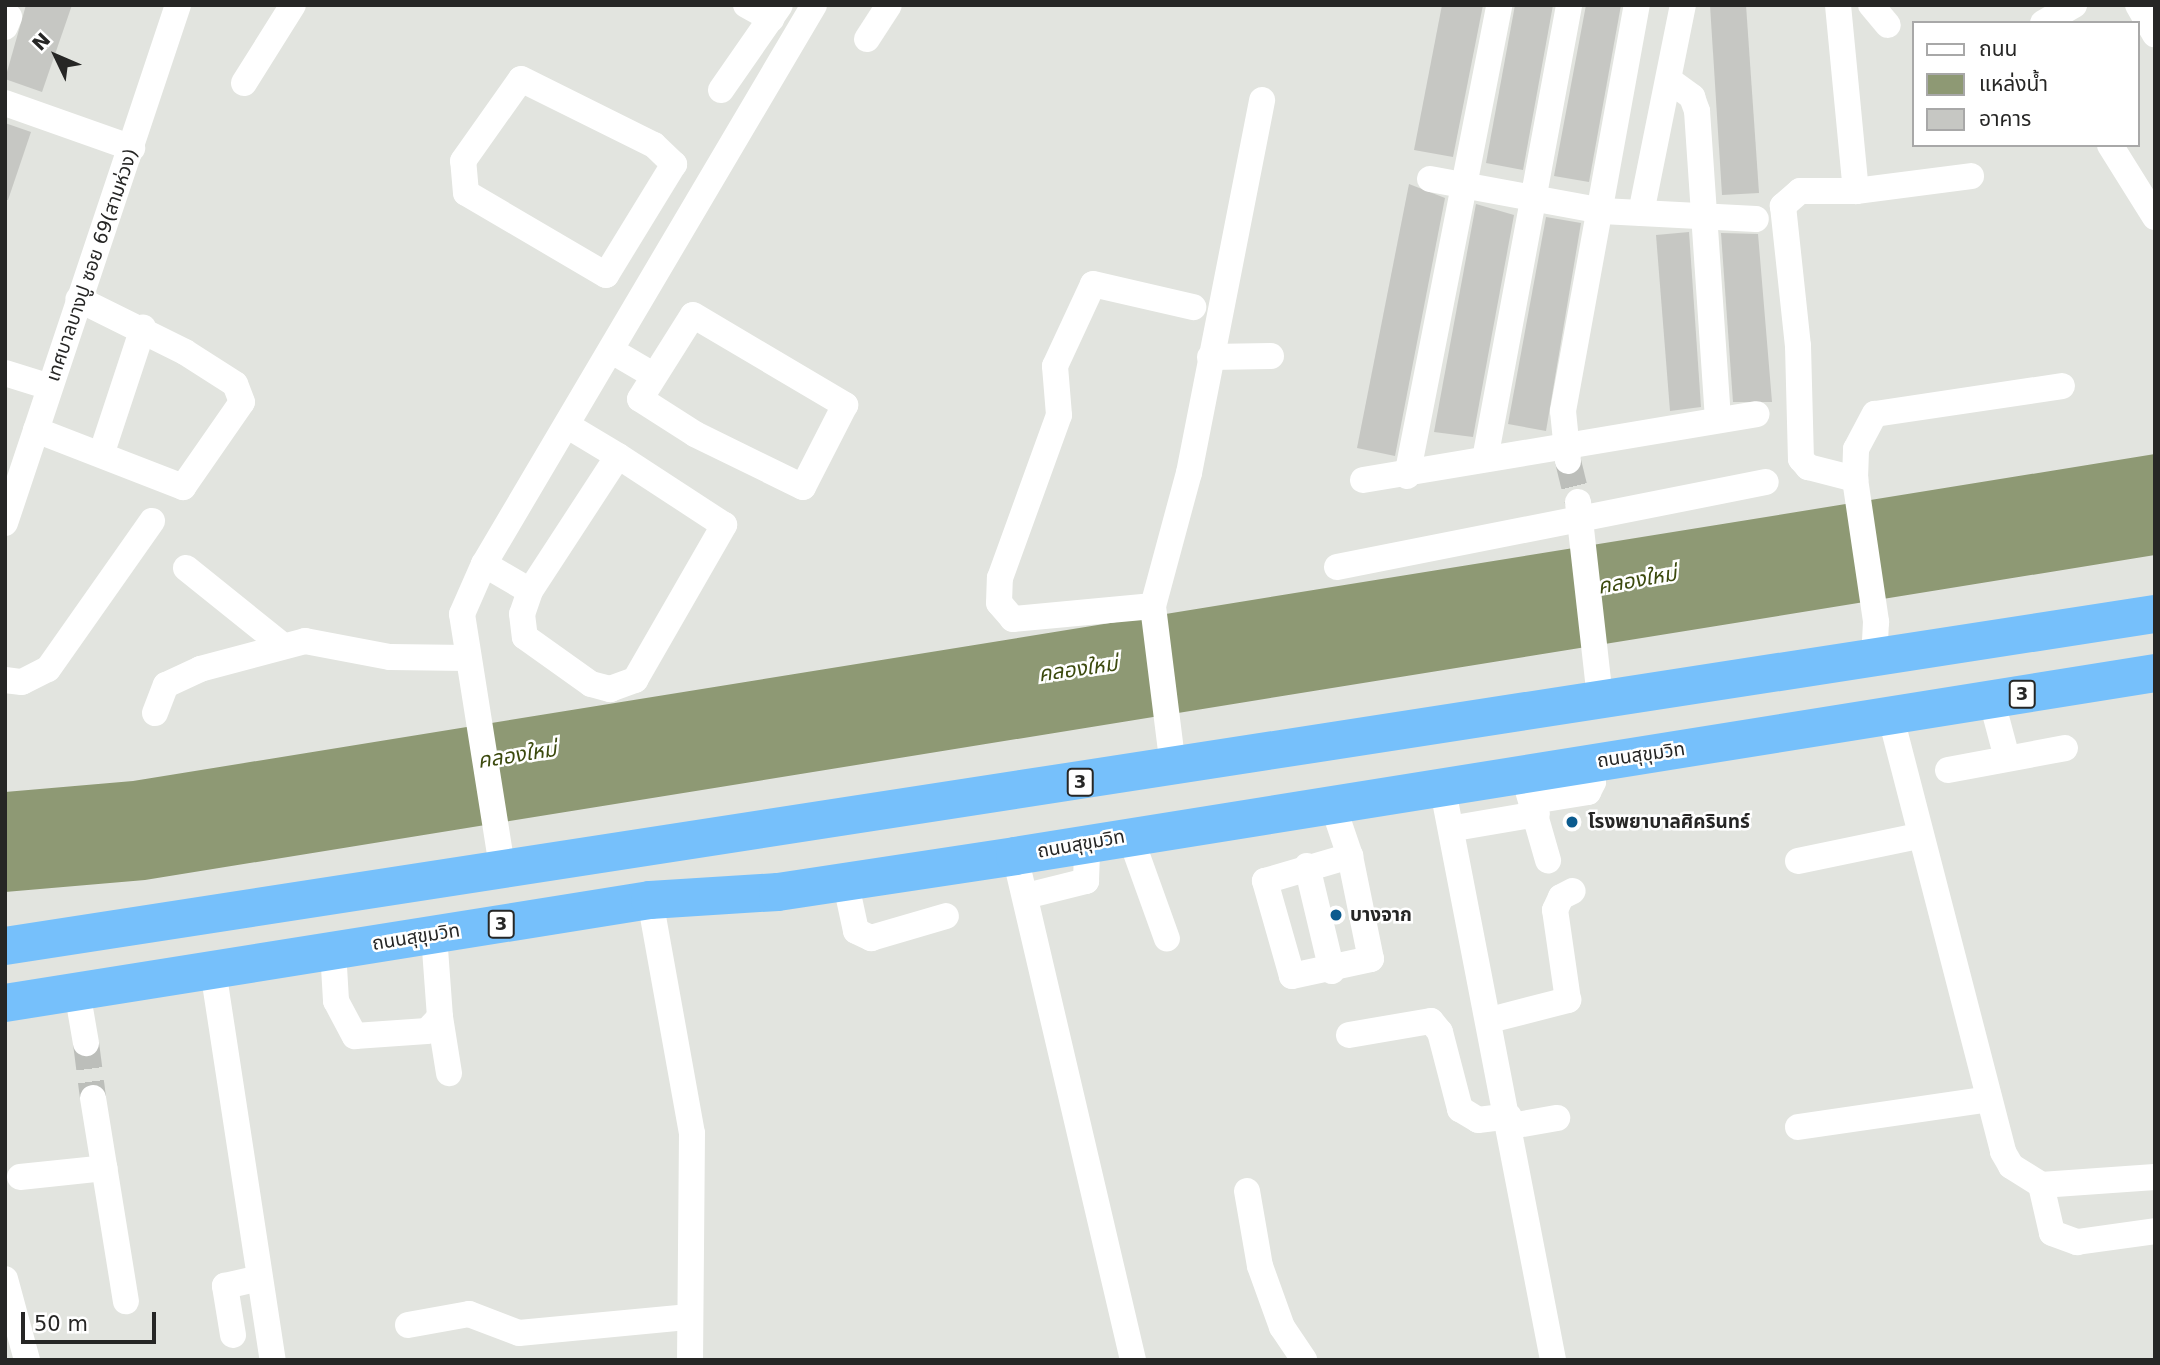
<!DOCTYPE html>
<html>
<head>
<meta charset="utf-8">
<style>
	body { margin:0 }
	#map { position:relative; width:2160px; height:1365px; overflow:hidden; background:#e2e4df; font-family:"DejaVu Sans","Noto Sans Thai",sans-serif }
	div>[style] { position:absolute }
	.water>* { inset:0; background:#8e9974 }
	.building>* { inset:0; background:#c6c7c3 }
	.minor-tunnel>* { height:26px; margin-top:-13px; transform-origin:0; background:repeating-linear-gradient(90deg,#bcbeba 0 26px,transparent 0 39px) }
	.minor>* { height:26px; margin:-13px; padding:0 13px; transform-origin:13px; border-radius:13px; background:#fff }
	.highway>* { height:38px; margin:-19px; padding:0 19px; transform-origin:19px; border-radius:19px; background:#76c0fb }
	.dots>* { width:19px; height:19px; translate:-50% -50%; box-sizing:border-box; border:4px solid #fff; border-radius:50% }
	span { translate:-50% -50%; white-space:nowrap; text-align:center; line-height:1.15; -webkit-text-stroke:5px #fff; paint-order:stroke }
	.shield-label span { padding:2px 5px; background:#fff; border:2px solid; border-radius:5px; -webkit-text-stroke-width:0 }
	.shield-label { font-size:18px; color:#262625; font-weight:700 }
	.street-label { font-size:19px; color:#262625 }
	.poi-label { font-size:19px; color:#262625; font-weight:700 }
	.left { translate:0 -50%; text-align:left }
	.water-label { font-size:21px; color:#3c4a0e; font-style:italic }
	.frame { position:absolute; inset:0; border:7px solid #262625; pointer-events:none }
	.legend { position:absolute; left:1912px; top:21px; width:228px; height:126px; box-sizing:border-box; background:#fff; border:2px solid #a8a8a8; margin:0; padding:9px 12px; list-style:none; font-size:21px; color:#262625 }
	.legend li { display:flex; align-items:center; gap:14px; height:35px }
	.legend b { width:35px; border:2px solid #a8a8a8 }
	.north { position:absolute; left:21px; top:21px; width:70px; height:70px; -webkit-text-stroke:5px #fff; paint-order:stroke; rotate:314deg; font-size:19px; font-weight:700; line-height:28px; text-align:center; color:#262625 }
	.north::after { content:''; display:block; margin:auto; width:24px; height:32px; background:#262625; clip-path:polygon(50% 0,100% 100%,50% 72%,0 100%) }
	.scale { position:absolute; left:21px; top:1312px; width:135px; height:32px; box-sizing:border-box; border:4px solid #262625; border-top:0; padding-left:9px; font-size:21px; line-height:24px; white-space:nowrap; color:#262625; -webkit-text-stroke:5px #fff; paint-order:stroke }
</style>
</head>
<body>
<div id="map">
	<div class="water">
		<div style="clip-path:polygon(2155px 454px,2155px 555px,145px 880px,5px 892px,5px 792px,133px 781px)"></div>
	</div>
	<div class="building">
		<div style="clip-path:polygon(26px 5px,72px 5px,42px 92px,5px 79px)"></div>
		<div style="clip-path:polygon(1442px 5px,1483px 5px,1453px 157px,1414px 150px)"></div>
		<div style="clip-path:polygon(1515px 5px,1553px 5px,1523px 170px,1486px 163px)"></div>
		<div style="clip-path:polygon(1586px 5px,1621px 5px,1589px 182px,1554px 176px)"></div>
		<div style="clip-path:polygon(1710px 5px,1746px 5px,1759px 193px,1722px 195px)"></div>
		<div style="clip-path:polygon(5px 123px,31px 132px,8px 200px,5px 200px)"></div>
		<div style="clip-path:polygon(1409px 184px,1445px 198px,1395px 456px,1357px 448px)"></div>
		<div style="clip-path:polygon(1476px 204px,1514px 215px,1473px 437px,1434px 432px)"></div>
		<div style="clip-path:polygon(1546px 217px,1581px 223px,1546px 431px,1508px 424px)"></div>
		<div style="clip-path:polygon(1689px 232px,1701px 407px,1670px 411px,1656px 235px)"></div>
		<div style="clip-path:polygon(1721px 233px,1758px 234px,1772px 402px,1733px 402px)"></div>
	</div>
	<div class="minor-tunnel">
		<div style="left:1568px;top:461px;width:42px;rotate:76.3deg"></div>
		<div style="left:86px;top:1043px;width:55px;rotate:82.7deg"></div>
	</div>
	<div class="minor">
		<div style="left:746px;top:5px;width:29px;rotate:29deg"></div>
		<div style="left:1838px;top:5px;width:187px;rotate:84.5deg"></div>
		<div style="left:1856px;top:191px;width:56px;rotate:180deg"></div>
		<div style="left:1800px;top:191px;width:23px;rotate:139deg"></div>
		<div style="left:1783px;top:206px;width:141px;rotate:83.9deg"></div>
		<div style="left:1798px;top:346px;width:113px;rotate:88.5deg"></div>
		<div style="left:1801px;top:459px;width:11px;rotate:49deg"></div>
		<div style="left:1808px;top:467px;width:49px;rotate:14.3deg"></div>
		<div style="left:1855px;top:479px;width:145px;rotate:81.6deg"></div>
		<div style="left:1876px;top:622px;width:33px;rotate:93deg"></div>
		<div style="left:1871px;top:5px;width:26px;rotate:50deg"></div>
		<div style="left:2138px;top:5px;width:34px;rotate:60deg"></div>
		<div style="left:2043px;top:23px;width:36px;rotate:-30deg"></div>
		<div style="left:5px;top:27px;width:11px;rotate:-68deg"></div>
		<div style="left:867px;top:39px;width:40px;rotate:-57.1deg"></div>
		<div style="left:521px;top:79px;width:148px;rotate:26.4deg"></div>
		<div style="left:654px;top:145px;width:28px;rotate:44deg"></div>
		<div style="left:674px;top:164px;width:130px;rotate:121.5deg"></div>
		<div style="left:606px;top:275px;width:162px;rotate:-149.6deg"></div>
		<div style="left:466px;top:193px;width:32px;rotate:-95deg"></div>
		<div style="left:463px;top:161px;width:100px;rotate:-54.7deg"></div>
		<div style="left:1669px;top:80px;width:29px;rotate:36deg"></div>
		<div style="left:1692px;top:97px;width:15px;rotate:70deg"></div>
		<div style="left:1697px;top:111px;width:308px;rotate:86.1deg"></div>
		<div style="left:244px;top:83px;width:92px;rotate:-57.9deg"></div>
		<div style="left:721px;top:90px;width:103px;rotate:-55.2deg"></div>
		<div style="left:5px;top:103px;width:135px;rotate:19.5deg"></div>
		<div style="left:2110px;top:145px;width:85px;rotate:58deg"></div>
		<div style="left:1430px;top:179px;width:175px;rotate:10.5deg"></div>
		<div style="left:1602px;top:211px;width:154px;rotate:3deg"></div>
		<div style="left:1856px;top:191px;width:116px;rotate:-7.4deg"></div>
		<div style="left:1641px;top:213px;width:212px;rotate:-78.6deg"></div>
		<div style="left:693px;top:315px;width:177px;rotate:30.6deg"></div>
		<div style="left:845px;top:405px;width:92px;rotate:117.1deg"></div>
		<div style="left:803px;top:487px;width:120px;rotate:-153.9deg"></div>
		<div style="left:695px;top:434px;width:65px;rotate:-147.5deg"></div>
		<div style="left:640px;top:399px;width:99px;rotate:-57.8deg"></div>
		<div style="left:612px;top:351px;width:48px;rotate:30.3deg"></div>
		<div style="left:1210px;top:357px;width:61px;rotate:-0.9deg"></div>
		<div style="left:5px;top:373px;width:47px;rotate:17.3deg"></div>
		<div style="left:36px;top:430px;width:158px;rotate:21.2deg"></div>
		<div style="left:183px;top:487px;width:103px;rotate:-55.2deg"></div>
		<div style="left:242px;top:402px;width:19px;rotate:-111deg"></div>
		<div style="left:235px;top:384px;width:59px;rotate:-147.4deg"></div>
		<div style="left:185px;top:352px;width:119px;rotate:-153.6deg"></div>
		<div style="left:102px;top:452px;width:131px;rotate:-71.7deg"></div>
		<div style="left:1485px;top:459px;width:462px;rotate:-79.5deg"></div>
		<div style="left:1568px;top:461px;width:50px;rotate:-95.7deg"></div>
		<div style="left:1563px;top:411px;width:413px;rotate:-79.7deg"></div>
		<div style="left:1407px;top:476px;width:480px;rotate:-78.9deg"></div>
		<div style="left:1855px;top:479px;width:30px;rotate:-88deg"></div>
		<div style="left:1856px;top:449px;width:40px;rotate:-62deg"></div>
		<div style="left:1875px;top:414px;width:189px;rotate:-8.5deg"></div>
		<div style="left:1363px;top:480px;width:399px;rotate:-9.5deg"></div>
		<div style="left:1578px;top:502px;width:198px;rotate:83.6deg"></div>
		<div style="left:5px;top:523px;width:546px;rotate:-71.53deg"></div>
		<div style="left:484px;top:564px;width:53px;rotate:30.4deg"></div>
		<div style="left:530px;top:591px;width:161px;rotate:-56.9deg"></div>
		<div style="left:618px;top:456px;width:58px;rotate:-149deg"></div>
		<div style="left:1337px;top:567px;width:437px;rotate:-11.2deg"></div>
		<div style="left:186px;top:568px;width:124px;rotate:38.8deg"></div>
		<div style="left:530px;top:591px;width:24px;rotate:109deg"></div>
		<div style="left:522px;top:614px;width:23px;rotate:83deg"></div>
		<div style="left:525px;top:637px;width:81px;rotate:35.5deg"></div>
		<div style="left:591px;top:684px;width:20px;rotate:15deg"></div>
		<div style="left:610px;top:689px;width:27px;rotate:-20deg"></div>
		<div style="left:635px;top:680px;width:179px;rotate:-60.1deg"></div>
		<div style="left:724px;top:525px;width:126px;rotate:-146.9deg"></div>
		<div style="left:1153px;top:606px;width:141px;rotate:174.7deg"></div>
		<div style="left:1013px;top:619px;width:21px;rotate:-131deg"></div>
		<div style="left:999px;top:603px;width:25px;rotate:-88deg"></div>
		<div style="left:1000px;top:578px;width:173px;rotate:-70.1deg"></div>
		<div style="left:1059px;top:415px;width:49px;rotate:-94.7deg"></div>
		<div style="left:1055px;top:366px;width:90px;rotate:-65.1deg"></div>
		<div style="left:1093px;top:284px;width:103px;rotate:13deg"></div>
		<div style="left:5px;top:680px;width:17px;rotate:7deg"></div>
		<div style="left:22px;top:682px;width:29px;rotate:-27deg"></div>
		<div style="left:48px;top:669px;width:181px;rotate:-54.9deg"></div>
		<div style="left:1991px;top:698px;width:62px;rotate:75.1deg"></div>
		<div style="left:155px;top:713px;width:30px;rotate:-69deg"></div>
		<div style="left:166px;top:685px;width:38px;rotate:-25deg"></div>
		<div style="left:200px;top:669px;width:109px;rotate:-14.9deg"></div>
		<div style="left:305px;top:641px;width:86px;rotate:10.7deg"></div>
		<div style="left:390px;top:657px;width:78px;rotate:0.7deg"></div>
		<div style="left:1890px;top:714px;width:452px;rotate:75.5deg"></div>
		<div style="left:2003px;top:1152px;width:16px;rotate:60deg"></div>
		<div style="left:2011px;top:1166px;width:36px;rotate:32deg"></div>
		<div style="left:2041px;top:1185px;width:114px;rotate:-4deg"></div>
		<div style="left:1173px;top:767px;width:162px;rotate:-97.1deg"></div>
		<div style="left:1153px;top:606px;width:138px;rotate:-74.9deg"></div>
		<div style="left:1189px;top:473px;width:380px;rotate:-78.9deg"></div>
		<div style="left:1948px;top:770px;width:119px;rotate:-10.6deg"></div>
		<div style="left:1523px;top:773px;width:91px;rotate:74deg"></div>
		<div style="left:1442px;top:785px;width:586px;rotate:79.07deg"></div>
		<div style="left:1533px;top:801px;width:56px;rotate:-9.3deg"></div>
		<div style="left:1588px;top:792px;width:11px;rotate:-63deg"></div>
		<div style="left:1593px;top:782px;width:21px;rotate:-113deg"></div>
		<div style="left:1332px;top:803px;width:56px;rotate:71.2deg"></div>
		<div style="left:1350px;top:856px;width:105px;rotate:78.5deg"></div>
		<div style="left:1371px;top:959px;width:81px;rotate:167.9deg"></div>
		<div style="left:1292px;top:976px;width:99px;rotate:-105.9deg"></div>
		<div style="left:1265px;top:881px;width:89px;rotate:-16.4deg"></div>
		<div style="left:1455px;top:828px;width:83px;rotate:-9.7deg"></div>
		<div style="left:1130px;top:836px;width:109px;rotate:70.2deg"></div>
		<div style="left:1015px;top:856px;width:518px;rotate:76.82deg"></div>
		<div style="left:1798px;top:861px;width:124px;rotate:-11.7deg"></div>
		<div style="left:1307px;top:866px;width:108px;rotate:76.6deg"></div>
		<div style="left:503px;top:873px;width:262px;rotate:-99deg"></div>
		<div style="left:462px;top:614px;width:55px;rotate:-66.3deg"></div>
		<div style="left:484px;top:564px;width:649px;rotate:-59.44deg"></div>
		<div style="left:845px;top:880px;width:52px;rotate:77.8deg"></div>
		<div style="left:856px;top:931px;width:17px;rotate:25deg"></div>
		<div style="left:871px;top:938px;width:78px;rotate:-16.3deg"></div>
		<div style="left:1026px;top:896px;width:62px;rotate:-14deg"></div>
		<div style="left:1086px;top:881px;width:25px;rotate:-88deg"></div>
		<div style="left:1087px;top:856px;width:14px;rotate:-124deg"></div>
		<div style="left:650px;top:900px;width:237px;rotate:79.8deg"></div>
		<div style="left:692px;top:1133px;width:227px;rotate:90.5deg"></div>
		<div style="left:333px;top:950px;width:51px;rotate:86.6deg"></div>
		<div style="left:336px;top:1001px;width:40px;rotate:62deg"></div>
		<div style="left:355px;top:1036px;width:72px;rotate:-4deg"></div>
		<div style="left:427px;top:1031px;width:19px;rotate:-47deg"></div>
		<div style="left:440px;top:1017px;width:82px;rotate:-94.2deg"></div>
		<div style="left:213px;top:970px;width:395px;rotate:81.3deg"></div>
		<div style="left:77px;top:991px;width:53px;rotate:80.2deg"></div>
		<div style="left:440px;top:1017px;width:57px;rotate:80.9deg"></div>
		<div style="left:1490px;top:1020px;width:81px;rotate:-14.4deg"></div>
		<div style="left:1568px;top:1000px;width:91px;rotate:-98.2deg"></div>
		<div style="left:1555px;top:910px;width:14px;rotate:-65deg"></div>
		<div style="left:1561px;top:897px;width:13px;rotate:-27deg"></div>
		<div style="left:1349px;top:1035px;width:83px;rotate:-9.7deg"></div>
		<div style="left:1431px;top:1021px;width:14px;rotate:51deg"></div>
		<div style="left:1440px;top:1032px;width:80px;rotate:75.4deg"></div>
		<div style="left:1460px;top:1109px;width:21px;rotate:31deg"></div>
		<div style="left:1478px;top:1120px;width:31px;rotate:-7deg"></div>
		<div style="left:93px;top:1098px;width:206px;rotate:80.8deg"></div>
		<div style="left:1511px;top:1126px;width:47px;rotate:-9.9deg"></div>
		<div style="left:1798px;top:1127px;width:188px;rotate:-8.3deg"></div>
		<div style="left:20px;top:1177px;width:85px;rotate:-6deg"></div>
		<div style="left:2041px;top:1185px;width:49px;rotate:77.1deg"></div>
		<div style="left:2052px;top:1233px;width:27px;rotate:20deg"></div>
		<div style="left:2077px;top:1242px;width:79px;rotate:-8deg"></div>
		<div style="left:1247px;top:1191px;width:76px;rotate:80.2deg"></div>
		<div style="left:1260px;top:1266px;width:65px;rotate:70.2deg"></div>
		<div style="left:1282px;top:1327px;width:40px;rotate:56deg"></div>
		<div style="left:5px;top:1279px;width:84px;rotate:74.8deg"></div>
		<div style="left:408px;top:1325px;width:62px;rotate:-10.2deg"></div>
		<div style="left:469px;top:1314px;width:53px;rotate:20.8deg"></div>
		<div style="left:519px;top:1333px;width:171px;rotate:-5.4deg"></div>
		<div style="left:233px;top:1335px;width:50px;rotate:-99.3deg"></div>
		<div style="left:225px;top:1286px;width:35px;rotate:-13deg"></div>
	</div>
	<div class="highway">
		<div style="left:5px;top:946px;width:2175px;rotate:-8.78deg"></div>
		<div style="left:5px;top:1003px;width:653px;rotate:-9.07deg"></div>
		<div style="left:650px;top:900px;width:128px;rotate:-3.6deg"></div>
		<div style="left:778px;top:892px;width:240px;rotate:-8.6deg"></div>
		<div style="left:1015px;top:856px;width:1155px;rotate:-9.12deg"></div>
	</div>
	<div class="dots">
		<div style="left:1572px;top:822px;background:#0b5b8e"></div>
		<div style="left:1336px;top:915px;background:#0b5b8e"></div>
	</div>
	<div class="shield-label">
		<span style="left:2022px;top:694px">3</span>
		<span style="left:1080px;top:782px">3</span>
		<span style="left:501px;top:924px">3</span>
	</div>
	<div class="street-label">
		<span style="left:92px;top:265px;rotate:-71deg">เทศบาลบางปู ซอย 69(สามห่วง)</span>
		<span style="left:1641px;top:755px;rotate:-8deg">ถนนสุขุมวิท</span>
		<span style="left:1081px;top:844px;rotate:-10deg">ถนนสุขุมวิท</span>
		<span style="left:416px;top:937px;rotate:-9deg">ถนนสุขุมวิท</span>
	</div>
	<div class="poi-label">
		<span class="left" style="left:1588px;top:822px">โรงพยาบาลศิครินทร์</span>
		<span class="left" style="left:1350px;top:915px">บางจาก</span>
	</div>
	<div class="water-label">
		<span style="left:1637px;top:580px;rotate:-10deg">คลองใหม่</span>
		<span style="left:1078px;top:669px;rotate:-8deg">คลองใหม่</span>
		<span style="left:517px;top:755px;rotate:-9deg">คลองใหม่</span>
	</div>
	<div class="frame"></div>
	<ul class="legend">
	<li><b style="height:9px;background:#fff"></b>ถนน</li>
	<li><b style="height:19px;background:#8e9974"></b>แหล่งน้ำ</li>
	<li><b style="height:19px;background:#c6c7c3"></b>อาคาร</li>
	</ul>
	<div class="north">N</div>
	<div class="scale">50 m</div>
</div>
</body>
</html>
